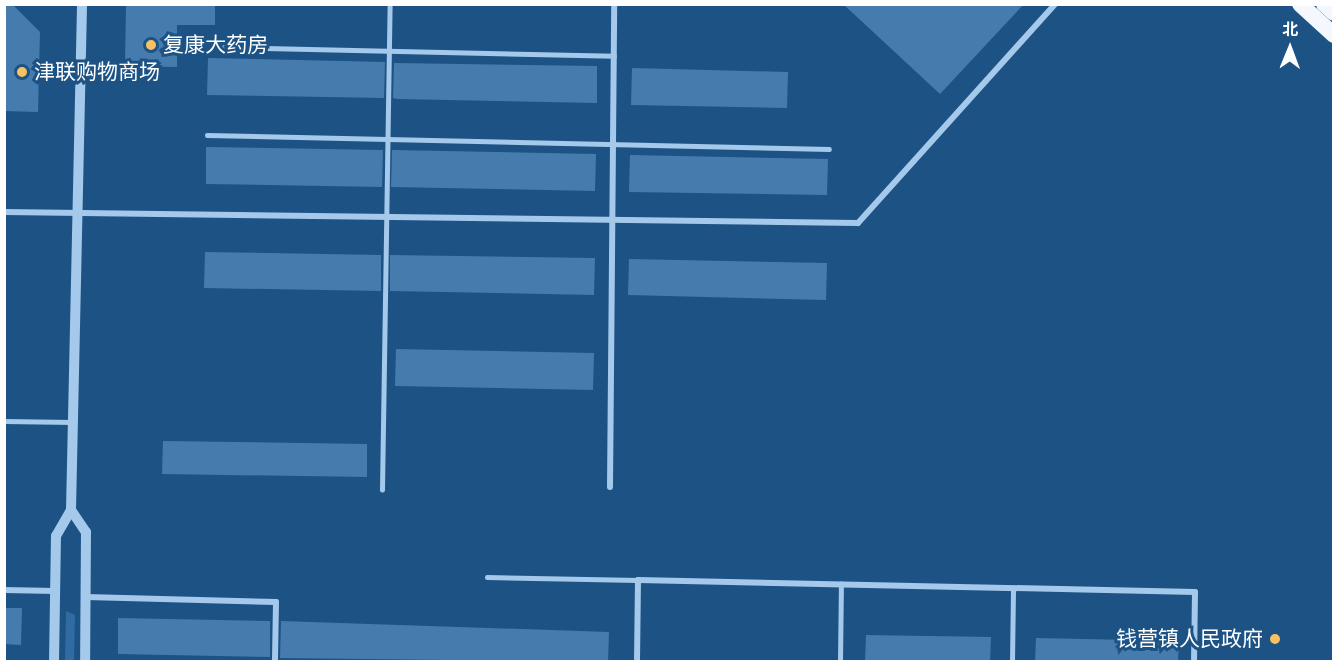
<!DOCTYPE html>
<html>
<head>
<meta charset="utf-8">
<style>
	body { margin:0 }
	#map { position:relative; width:1338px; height:666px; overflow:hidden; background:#1d5284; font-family:Arial,"Noto Sans SC",sans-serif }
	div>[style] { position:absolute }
	.green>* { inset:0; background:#306ca2 }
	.building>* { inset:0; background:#457cad }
	.service>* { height:4.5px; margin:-2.25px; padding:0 2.25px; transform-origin:2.25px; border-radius:2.25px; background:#a4c9ea }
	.minor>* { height:6px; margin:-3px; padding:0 3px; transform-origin:3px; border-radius:3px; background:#a4c9ea }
	.tertiary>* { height:10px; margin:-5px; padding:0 5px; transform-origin:5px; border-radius:5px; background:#a4c9ea }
	.trunk>* { height:16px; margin:-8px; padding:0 8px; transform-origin:8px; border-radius:8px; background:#f4f8fe }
	.dots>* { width:16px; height:16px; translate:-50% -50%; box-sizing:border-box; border:3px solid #1d5284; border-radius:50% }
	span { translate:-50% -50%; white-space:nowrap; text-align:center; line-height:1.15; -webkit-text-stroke:6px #1d5284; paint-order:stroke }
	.poi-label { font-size:21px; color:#fff }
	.left { translate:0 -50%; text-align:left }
	.right { translate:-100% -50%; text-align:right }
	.frame { position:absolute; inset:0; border:6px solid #fff; pointer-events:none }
	.north { position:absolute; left:1260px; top:18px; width:60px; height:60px; -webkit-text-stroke:4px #1d5284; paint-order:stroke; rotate:1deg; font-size:16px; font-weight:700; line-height:24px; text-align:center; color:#fff }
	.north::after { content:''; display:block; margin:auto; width:21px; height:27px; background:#fff; clip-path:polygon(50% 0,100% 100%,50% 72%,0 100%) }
</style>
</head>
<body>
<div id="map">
	<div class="green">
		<div style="clip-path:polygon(66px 611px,75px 615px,74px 661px,65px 661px)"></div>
	</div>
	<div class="building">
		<div style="clip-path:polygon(4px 4px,12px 4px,40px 32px,38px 112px,4px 111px)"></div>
		<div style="clip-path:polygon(126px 4px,215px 4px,215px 25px,177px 25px,177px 67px,125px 66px)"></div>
		<div style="clip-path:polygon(843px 4px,1024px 4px,940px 94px)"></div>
		<div style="clip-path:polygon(208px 58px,385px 62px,384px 98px,207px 95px)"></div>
		<div style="clip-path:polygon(394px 63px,597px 66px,597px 103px,398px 99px,393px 98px)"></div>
		<div style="clip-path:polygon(632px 68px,788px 72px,787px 108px,631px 105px)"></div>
		<div style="clip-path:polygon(206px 147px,383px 150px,382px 187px,206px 184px)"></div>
		<div style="clip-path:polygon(392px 150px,596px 154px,595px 191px,391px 187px)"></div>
		<div style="clip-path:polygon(630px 155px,828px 159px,827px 195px,629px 192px)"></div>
		<div style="clip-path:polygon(205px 252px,381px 255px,381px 291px,204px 288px)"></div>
		<div style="clip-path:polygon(390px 255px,595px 258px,594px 295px,390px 291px)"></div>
		<div style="clip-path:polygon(629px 259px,827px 263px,826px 300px,628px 295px)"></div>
		<div style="clip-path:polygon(396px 349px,594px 353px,593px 390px,395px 386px)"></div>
		<div style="clip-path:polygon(163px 441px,367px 444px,367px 477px,162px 474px)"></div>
		<div style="clip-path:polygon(4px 608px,22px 608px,21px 645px,4px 644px)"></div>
		<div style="clip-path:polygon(118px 618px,270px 621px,270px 657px,118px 654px)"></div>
		<div style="clip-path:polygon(281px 621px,609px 632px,608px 662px,280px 658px)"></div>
		<div style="clip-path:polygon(866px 635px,991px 637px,990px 662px,865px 662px)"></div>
		<div style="clip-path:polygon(1036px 638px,1179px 641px,1178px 662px,1035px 662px)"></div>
	</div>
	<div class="service">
		<div style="left:224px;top:47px;width:390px;rotate:1.3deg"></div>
		<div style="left:207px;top:135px;width:622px;rotate:1.29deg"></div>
		<div style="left:4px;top:421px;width:69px;rotate:0.8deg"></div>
		<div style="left:382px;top:490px;width:486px;rotate:-89.1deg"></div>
		<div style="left:487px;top:577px;width:151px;rotate:1.1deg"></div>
		<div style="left:840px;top:662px;width:78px;rotate:-89.3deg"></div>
		<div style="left:1012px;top:662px;width:74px;rotate:-89.2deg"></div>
	</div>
	<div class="minor">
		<div style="left:4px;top:212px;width:854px;rotate:0.74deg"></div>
		<div style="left:858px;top:223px;width:295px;rotate:-48deg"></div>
		<div style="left:610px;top:487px;width:483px;rotate:-89.5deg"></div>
		<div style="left:4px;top:590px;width:51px;rotate:1.1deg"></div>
		<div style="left:86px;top:597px;width:190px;rotate:1.5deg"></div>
		<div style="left:276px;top:602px;width:60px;rotate:91deg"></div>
		<div style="left:637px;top:662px;width:82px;rotate:-89.3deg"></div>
		<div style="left:638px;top:580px;width:557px;rotate:1.23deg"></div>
		<div style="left:1195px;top:592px;width:70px;rotate:90.8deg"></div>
	</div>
	<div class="tertiary">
		<div style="left:71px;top:510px;width:27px;rotate:56deg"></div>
		<div style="left:86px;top:532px;width:130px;rotate:90.4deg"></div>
		<div style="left:54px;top:662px;width:126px;rotate:-89.1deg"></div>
		<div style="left:56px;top:536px;width:30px;rotate:-60deg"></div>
		<div style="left:71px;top:510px;width:506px;rotate:-88.75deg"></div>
	</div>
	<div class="trunk">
		<div style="left:1300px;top:4px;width:46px;rotate:42.4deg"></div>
		<div style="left:1324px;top:4px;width:13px;rotate:42deg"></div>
	</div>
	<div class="dots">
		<div style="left:151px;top:45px;background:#fac162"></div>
		<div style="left:22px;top:72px;background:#fac162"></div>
		<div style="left:1275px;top:639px;background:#fac162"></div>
	</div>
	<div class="poi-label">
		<span class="left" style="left:163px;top:45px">复康大药房</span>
		<span class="left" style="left:34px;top:72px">津联购物商场</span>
		<span class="right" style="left:1263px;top:639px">钱营镇人民政府</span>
	</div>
	<div class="frame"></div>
	<div class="north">北</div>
</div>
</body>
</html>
